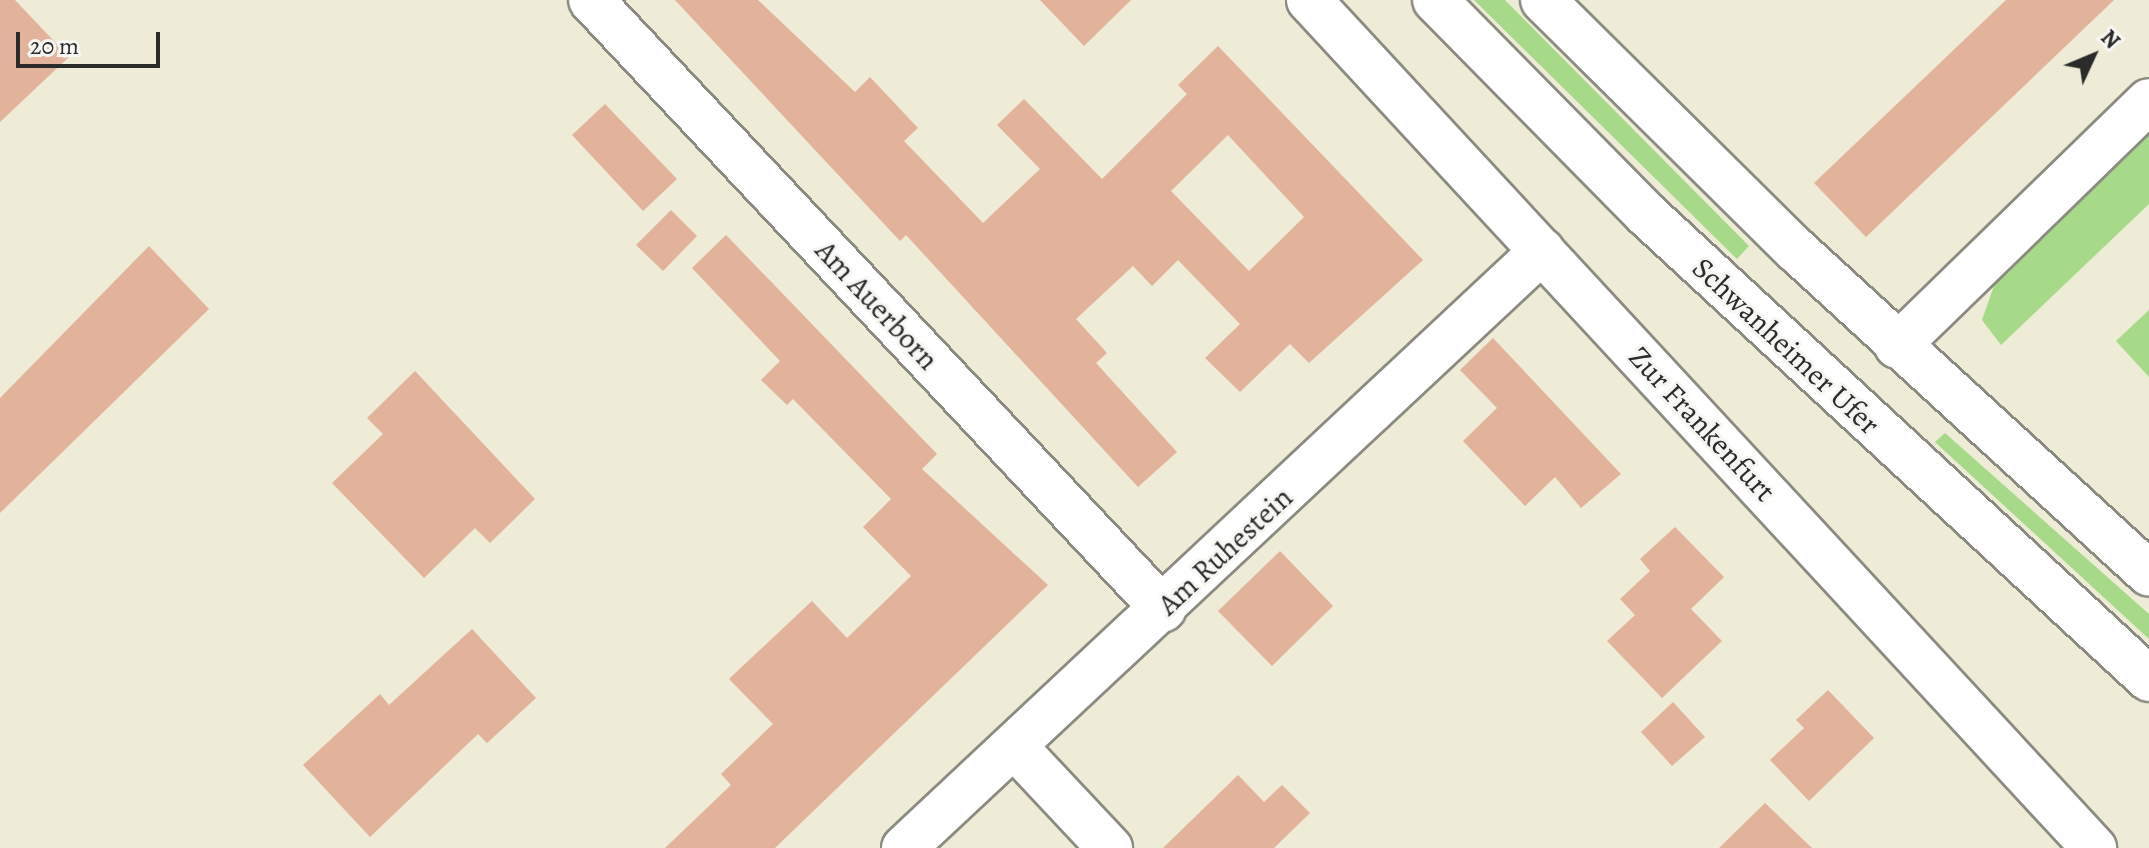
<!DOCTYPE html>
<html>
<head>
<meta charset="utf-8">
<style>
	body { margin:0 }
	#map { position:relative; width:2149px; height:848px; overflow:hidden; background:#eeebd7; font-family:Alegreya,serif }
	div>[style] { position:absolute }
	.green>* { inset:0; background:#a6d988 }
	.building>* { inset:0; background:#e3b29b }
	.roads { filter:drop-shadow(2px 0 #8c8b81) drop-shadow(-2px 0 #8c8b81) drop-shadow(0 2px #8c8b81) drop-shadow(0 -2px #8c8b81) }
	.minor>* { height:44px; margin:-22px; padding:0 22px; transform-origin:22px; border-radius:22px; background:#fff }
	.secondary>* { height:44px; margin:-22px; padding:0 22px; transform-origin:22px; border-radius:22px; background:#fff }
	span { translate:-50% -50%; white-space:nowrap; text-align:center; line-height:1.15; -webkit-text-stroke:6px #f6f6f2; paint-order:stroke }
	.street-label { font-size:30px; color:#2b2b2b }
	.north { position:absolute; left:2053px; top:16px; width:80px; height:80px; -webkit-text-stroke:6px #f6f6f2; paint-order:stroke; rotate:46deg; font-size:22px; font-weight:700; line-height:32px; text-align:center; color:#2b2b2b }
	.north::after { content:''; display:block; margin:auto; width:28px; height:36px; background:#2b2b2b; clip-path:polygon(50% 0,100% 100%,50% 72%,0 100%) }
	.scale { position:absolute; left:16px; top:32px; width:144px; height:36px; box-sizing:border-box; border:4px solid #2b2b2b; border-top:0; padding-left:10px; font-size:24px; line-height:28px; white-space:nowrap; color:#2b2b2b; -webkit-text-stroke:6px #f6f6f2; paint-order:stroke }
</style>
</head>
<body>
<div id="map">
	<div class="green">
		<div style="clip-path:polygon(1474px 0,1505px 0,1749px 246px,1737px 259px)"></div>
		<div style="clip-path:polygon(2149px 109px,2149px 204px,2001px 345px,1982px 320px,2003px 260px)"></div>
		<div style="clip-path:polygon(2149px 310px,2149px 377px,2116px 341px)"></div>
		<div style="clip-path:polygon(1945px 433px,2149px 614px,2149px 639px,1935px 442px)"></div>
	</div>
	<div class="building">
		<div style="clip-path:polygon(0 0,15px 0,69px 57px,0 122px)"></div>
		<div style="clip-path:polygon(evenodd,675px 0,758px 0,855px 92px,870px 77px,918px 128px,904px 141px,983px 223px,1040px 169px,997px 125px,1024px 99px,1102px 179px,1187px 94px,1178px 85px,1218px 46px,1423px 260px,1309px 363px,1290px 344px,1240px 392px,1205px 358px,1240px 324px,1178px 260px,1152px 286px,1133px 266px,1076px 319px,1107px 353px,1096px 363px,1177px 452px,1138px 487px,906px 235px,900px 241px,675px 0,1228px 135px,1304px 217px,1249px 271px,1171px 191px,1228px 135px)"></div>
		<div style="clip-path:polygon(1040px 0,1131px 0,1084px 46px)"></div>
		<div style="clip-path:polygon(2006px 0,2114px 0,1866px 237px,1814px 183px)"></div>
		<div style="clip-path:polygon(605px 104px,677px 179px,643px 211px,572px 135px)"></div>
		<div style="clip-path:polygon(671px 210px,697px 236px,663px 271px,636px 245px)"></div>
		<div style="clip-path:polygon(726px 235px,937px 454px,922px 469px,1048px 585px,775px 848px,665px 848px,731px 785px,721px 774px,773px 724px,729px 679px,812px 601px,847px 638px,911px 576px,863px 527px,891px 499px,793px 399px,787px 405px,761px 380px,780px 361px,692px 268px)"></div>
		<div style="clip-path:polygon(149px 246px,209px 309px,0 513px,0 398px)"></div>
		<div style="clip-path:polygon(1493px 338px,1621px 474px,1581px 508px,1555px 477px,1525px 506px,1463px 441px,1497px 408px,1460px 370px)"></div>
		<div style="clip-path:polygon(415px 371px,535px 499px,490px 543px,475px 528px,424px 578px,332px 483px,383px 434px,367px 418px)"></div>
		<div style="clip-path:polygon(1675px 527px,1724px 577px,1691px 609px,1722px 641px,1662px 698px,1607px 641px,1635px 615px,1620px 599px,1650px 571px,1640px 559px)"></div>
		<div style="clip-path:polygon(1280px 551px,1333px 606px,1272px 666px,1218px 611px)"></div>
		<div style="clip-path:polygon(472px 629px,536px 698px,487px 743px,478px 734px,370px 837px,303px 765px,380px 694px,389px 705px)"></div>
		<div style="clip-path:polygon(1828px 690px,1874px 738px,1809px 801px,1770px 760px,1804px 728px,1796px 720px)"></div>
		<div style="clip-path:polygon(1673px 702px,1705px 737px,1672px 766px,1641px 732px)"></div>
		<div style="clip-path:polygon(1238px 775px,1264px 802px,1282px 785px,1310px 813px,1274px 848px,1163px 848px)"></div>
		<div style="clip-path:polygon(1765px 803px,1812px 848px,1719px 848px)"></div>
	</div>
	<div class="roads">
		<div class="minor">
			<div style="left:591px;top:0;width:836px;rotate:46.79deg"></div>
			<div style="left:1309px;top:0;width:1156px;rotate:47.21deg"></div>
			<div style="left:1897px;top:346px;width:351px;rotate:-44.2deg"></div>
			<div style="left:1015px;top:747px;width:139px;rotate:46.8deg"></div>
			<div style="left:904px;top:848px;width:874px;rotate:-43.1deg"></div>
		</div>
		<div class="secondary">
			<div style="left:1435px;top:0;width:301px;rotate:45.4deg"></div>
			<div style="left:1646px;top:214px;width:685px;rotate:42.75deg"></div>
			<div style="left:1543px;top:0;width:356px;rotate:44.7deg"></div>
			<div style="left:1796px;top:250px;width:479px;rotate:42.5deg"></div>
		</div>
	</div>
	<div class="street-label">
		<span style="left:877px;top:305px;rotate:47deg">Am Auerborn</span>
		<span style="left:1786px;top:346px;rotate:43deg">Schwanheimer Ufer</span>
		<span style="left:1702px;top:424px;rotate:47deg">Zur Frankenfurt</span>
		<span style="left:1225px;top:551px;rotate:-43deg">Am Ruhestein</span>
	</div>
	<div class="north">N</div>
	<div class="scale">20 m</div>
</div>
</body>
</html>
